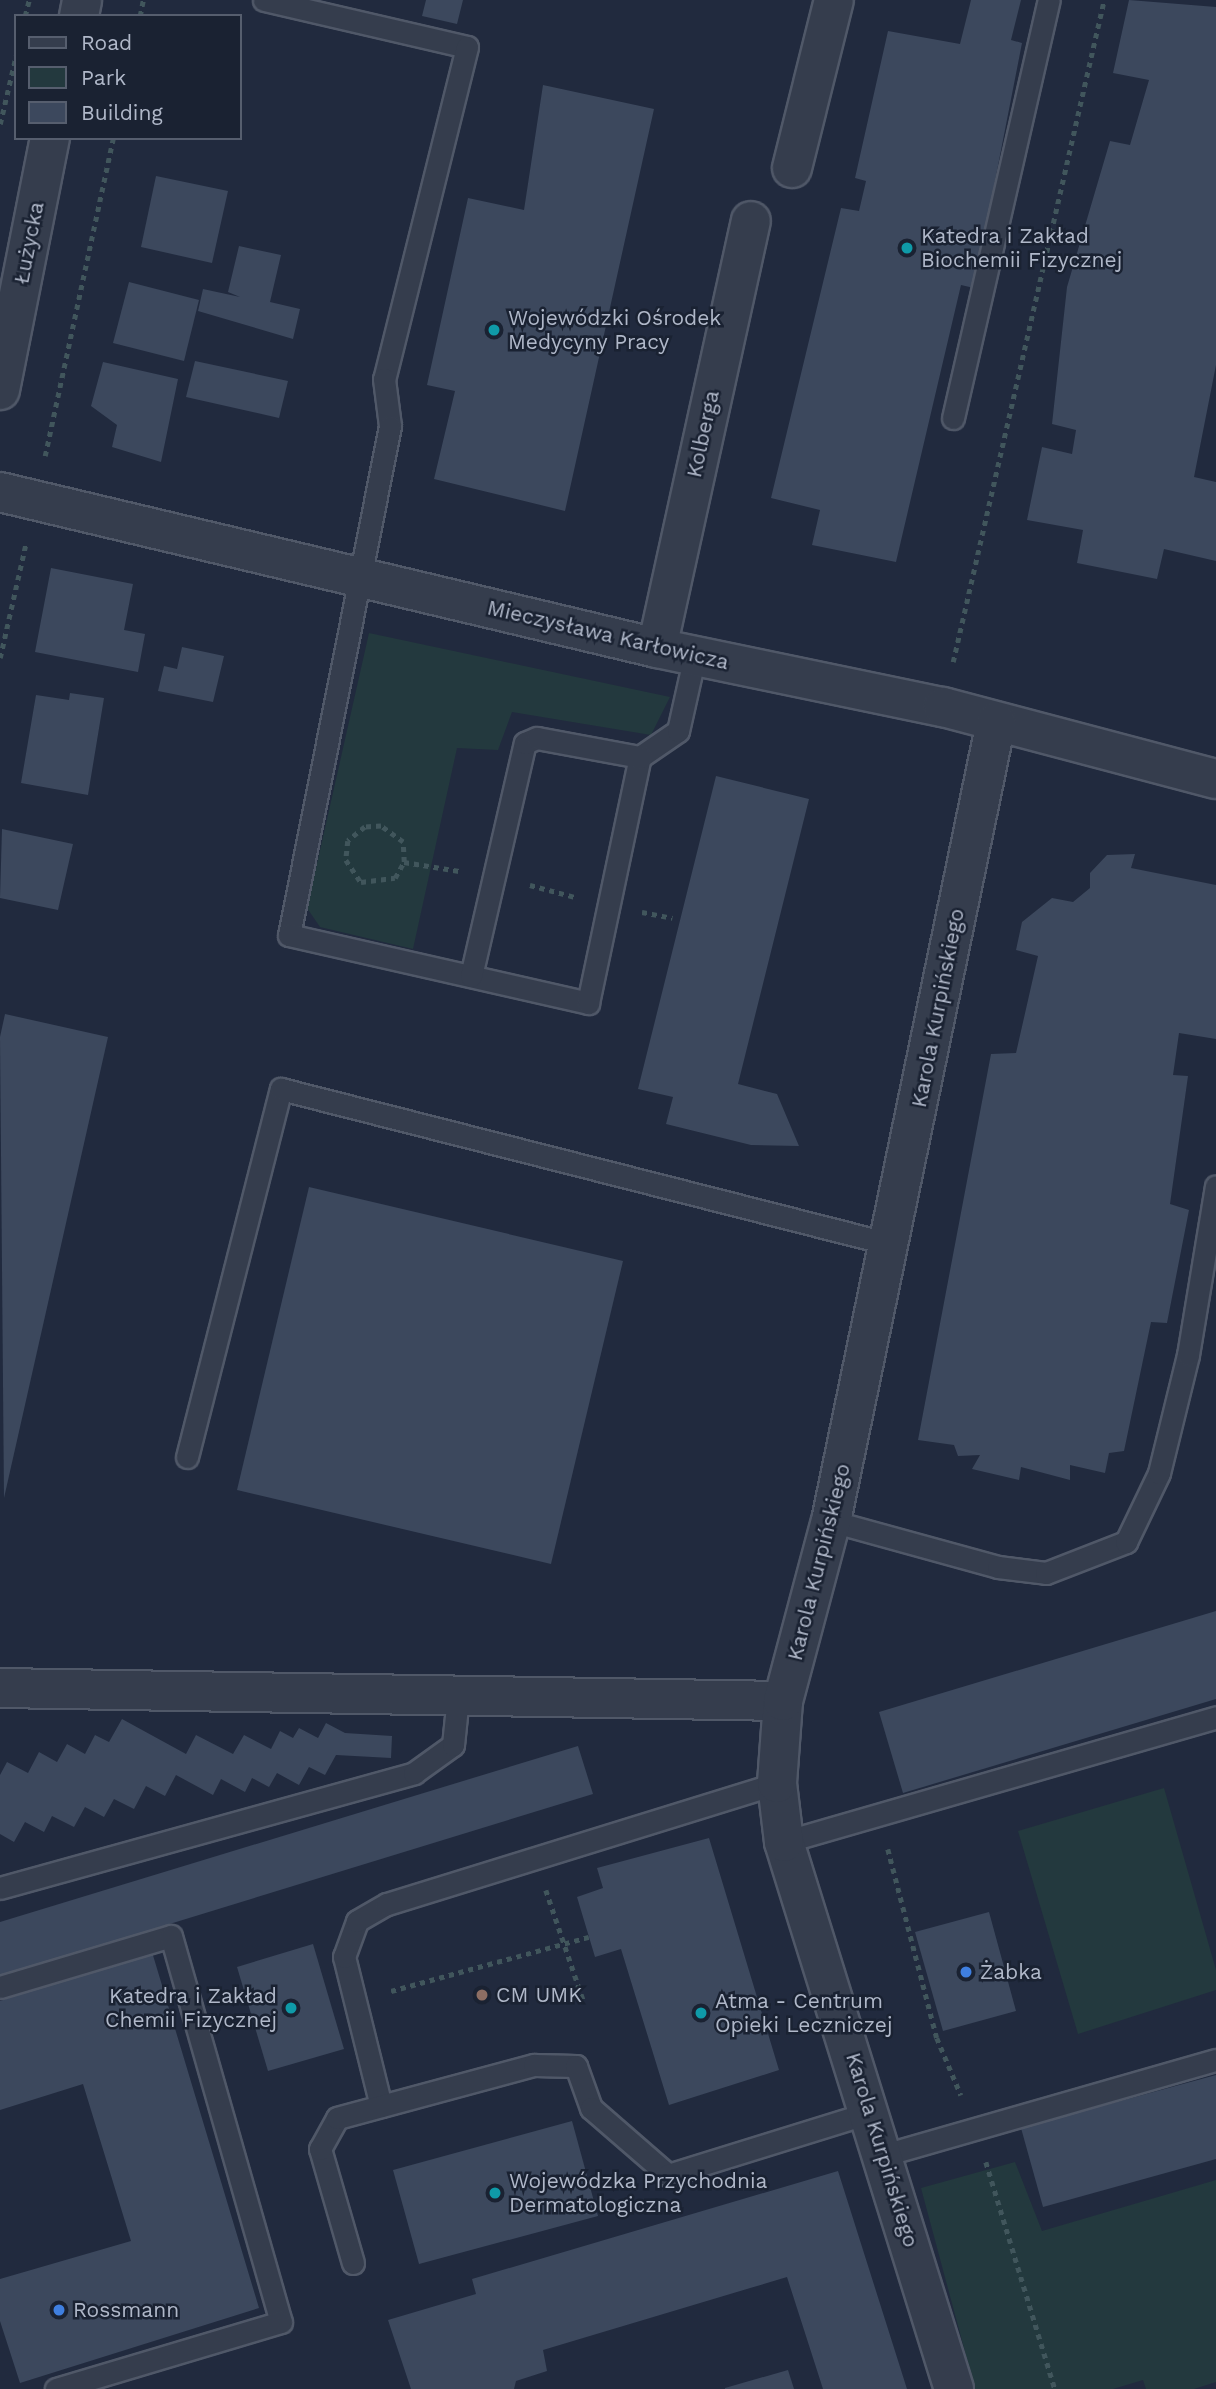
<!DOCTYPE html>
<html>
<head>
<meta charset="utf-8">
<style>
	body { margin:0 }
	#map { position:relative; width:1216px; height:2389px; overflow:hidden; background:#212a3e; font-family:"Work Sans",sans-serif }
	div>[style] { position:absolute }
	.green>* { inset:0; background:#23393e }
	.building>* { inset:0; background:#3c485d }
	.path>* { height:4.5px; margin-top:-2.25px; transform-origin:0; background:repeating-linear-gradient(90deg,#41565c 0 5px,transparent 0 10px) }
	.roads { filter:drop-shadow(2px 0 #505868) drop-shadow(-2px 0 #505868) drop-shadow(0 2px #505868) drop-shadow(0 -2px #505868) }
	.lane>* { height:21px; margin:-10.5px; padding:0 10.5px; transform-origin:10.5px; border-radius:10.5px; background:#353d4d }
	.street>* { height:38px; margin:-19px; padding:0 19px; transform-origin:19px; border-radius:19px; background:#353d4d }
	.dots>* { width:19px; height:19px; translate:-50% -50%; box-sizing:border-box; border:4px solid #1a2232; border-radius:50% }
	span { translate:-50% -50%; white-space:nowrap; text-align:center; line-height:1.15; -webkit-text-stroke:5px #1a2232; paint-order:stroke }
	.poi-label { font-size:21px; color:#b0b8c9 }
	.left { translate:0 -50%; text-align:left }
	.right { translate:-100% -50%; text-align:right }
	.street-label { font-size:21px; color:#b0b8c9 }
	.legend { position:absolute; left:14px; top:14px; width:228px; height:126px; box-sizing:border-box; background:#1a2232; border:2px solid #565e6e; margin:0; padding:9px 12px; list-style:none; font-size:21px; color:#b0b8c9 }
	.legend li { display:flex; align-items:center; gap:14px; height:35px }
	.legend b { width:35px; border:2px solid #565e6e }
</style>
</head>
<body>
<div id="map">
	<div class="green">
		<div style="clip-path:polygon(369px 633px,670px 697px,651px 735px,512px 712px,498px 750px,457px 748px,413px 949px,320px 927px,307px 908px)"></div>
		<div style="clip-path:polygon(1164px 1788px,1216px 1970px,1216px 1990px,1078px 2034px,1018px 1831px)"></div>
		<div style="clip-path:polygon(1015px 2162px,1042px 2231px,1216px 2180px,1216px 2382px,1194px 2389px,1146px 2389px,1143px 2380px,1113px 2389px,975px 2389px,921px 2188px)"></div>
	</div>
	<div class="building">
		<div style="clip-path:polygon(426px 0,463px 0,457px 24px,422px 16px)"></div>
		<div style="clip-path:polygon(971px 0,1021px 0,1011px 40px,1022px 43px,974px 288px,961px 285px,896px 562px,812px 545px,820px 510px,771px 498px,841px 208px,859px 211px,866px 181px,855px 178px,888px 31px,960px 44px)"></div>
		<div style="clip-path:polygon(1129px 0,1216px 7px,1216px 365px,1194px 477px,1216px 482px,1216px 561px,1164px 549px,1157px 579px,1077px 563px,1083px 530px,1027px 520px,1042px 447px,1072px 454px,1076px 430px,1052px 424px,1067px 287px,1110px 141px,1130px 145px,1149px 80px,1113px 73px)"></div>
		<div style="clip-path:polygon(543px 85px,654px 109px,565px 511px,434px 479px,455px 391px,427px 385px,468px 198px,524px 210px)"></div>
		<div style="clip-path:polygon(156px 176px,228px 191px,212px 263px,141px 247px)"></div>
		<div style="clip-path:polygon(239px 246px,281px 255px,270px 302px,300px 309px,293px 339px,198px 311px,203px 289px,240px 297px,228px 292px)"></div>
		<div style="clip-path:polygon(129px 282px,199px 300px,184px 361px,113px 343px)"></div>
		<div style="clip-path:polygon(195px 361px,288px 381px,279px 418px,186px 397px)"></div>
		<div style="clip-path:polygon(103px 362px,178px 379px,161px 462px,112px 447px,117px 425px,91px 406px)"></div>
		<div style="clip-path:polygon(51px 568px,133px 584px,124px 630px,145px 634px,138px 672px,35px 652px)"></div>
		<div style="clip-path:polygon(182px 647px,224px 656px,213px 702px,158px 691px,164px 666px,177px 669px)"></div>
		<div style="clip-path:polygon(70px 693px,104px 698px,88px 795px,21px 783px,36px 695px,69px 700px)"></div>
		<div style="clip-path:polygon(716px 776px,809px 799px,738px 1084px,777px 1094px,799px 1146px,751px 1145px,666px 1124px,673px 1097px,638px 1089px)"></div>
		<div style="clip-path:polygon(2px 829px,73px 844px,58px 910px,0 898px)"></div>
		<div style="clip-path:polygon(1135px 854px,1131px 868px,1216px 885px,1216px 1039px,1179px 1033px,1173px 1075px,1188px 1076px,1170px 1204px,1189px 1210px,1167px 1323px,1151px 1322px,1124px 1451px,1109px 1453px,1105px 1473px,1070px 1465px,1070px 1480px,1021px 1467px,1019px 1480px,972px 1469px,980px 1455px,958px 1456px,954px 1445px,918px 1440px,991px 1054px,1016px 1053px,1038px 956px,1016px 950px,1022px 922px,1052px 898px,1073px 902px,1090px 888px,1090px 873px,1107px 855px)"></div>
		<div style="clip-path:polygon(5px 1014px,108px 1037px,4px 1498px,0 1037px)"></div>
		<div style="clip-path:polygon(309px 1187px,623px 1261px,551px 1564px,237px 1490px)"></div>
		<div style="clip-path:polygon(1216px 1611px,1216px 1699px,903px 1793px,879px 1712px)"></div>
		<div style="clip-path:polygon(122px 1719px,186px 1754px,196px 1735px,233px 1754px,244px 1735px,271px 1749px,280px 1731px,293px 1738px,299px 1728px,318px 1738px,326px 1723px,345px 1733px,392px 1736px,391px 1758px,336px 1755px,325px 1775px,309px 1767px,299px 1785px,277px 1773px,269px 1787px,252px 1778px,245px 1792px,221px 1779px,213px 1795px,176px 1775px,165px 1796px,146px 1786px,134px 1809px,114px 1799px,104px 1817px,85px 1807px,74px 1827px,52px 1816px,44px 1832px,25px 1822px,14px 1842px,0 1834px,0 1775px,7px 1762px,28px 1773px,39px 1752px,57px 1762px,67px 1744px,85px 1754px,95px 1735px,109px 1742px)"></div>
		<div style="clip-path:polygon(578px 1746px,593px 1794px,0 1976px,0 1922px)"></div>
		<div style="clip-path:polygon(709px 1838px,779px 2070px,669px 2105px,621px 1949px,595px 1957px,577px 1897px,603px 1888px,597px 1868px)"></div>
		<div style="clip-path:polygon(989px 1912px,1016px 2011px,943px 2031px,915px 1932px)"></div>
		<div style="clip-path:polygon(313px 1944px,344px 2049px,268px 2071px,237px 1967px)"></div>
		<div style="clip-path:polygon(152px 1952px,259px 2308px,20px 2383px,0 2321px,0 2279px,131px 2241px,83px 2084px,0 2110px,0 2001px)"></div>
		<div style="clip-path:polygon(1216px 2075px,1216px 2159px,1043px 2207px,1021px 2128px)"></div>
		<div style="clip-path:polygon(572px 2121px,598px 2216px,419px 2264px,393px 2170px)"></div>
		<div style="clip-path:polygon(838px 2171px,907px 2389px,823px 2389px,787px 2277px,543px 2350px,547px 2371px,516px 2381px,514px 2389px,411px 2389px,388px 2320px,476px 2294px,472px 2279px)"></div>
		<div style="clip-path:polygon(788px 2370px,794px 2389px,725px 2389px,725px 2388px)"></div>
	</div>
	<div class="path">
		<div style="left:25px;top:16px;width:16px;rotate:-76deg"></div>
		<div style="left:140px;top:16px;width:16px;rotate:-79deg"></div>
		<div style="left:0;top:124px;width:70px;rotate:-76.8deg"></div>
		<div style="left:45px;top:456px;width:325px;rotate:-77.9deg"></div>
		<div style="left:0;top:658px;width:118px;rotate:-77.3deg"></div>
		<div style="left:953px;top:662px;width:679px;rotate:-77.15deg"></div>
		<div style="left:404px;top:862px;width:20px;rotate:-93deg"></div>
		<div style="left:403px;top:842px;width:27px;rotate:-144deg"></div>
		<div style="left:381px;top:826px;width:16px;rotate:176deg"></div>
		<div style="left:365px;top:827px;width:22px;rotate:141deg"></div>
		<div style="left:348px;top:841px;width:19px;rotate:96deg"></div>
		<div style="left:346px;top:860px;width:27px;rotate:56deg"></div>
		<div style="left:361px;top:882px;width:34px;rotate:-7deg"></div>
		<div style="left:395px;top:878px;width:18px;rotate:-61deg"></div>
		<div style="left:404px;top:862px;width:56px;rotate:9.3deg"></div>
		<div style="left:530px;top:885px;width:47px;rotate:14.9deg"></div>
		<div style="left:642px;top:912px;width:31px;rotate:11deg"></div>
		<div style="left:888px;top:1849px;width:195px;rotate:75.5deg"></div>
		<div style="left:937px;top:2038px;width:62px;rotate:67.2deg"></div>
		<div style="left:546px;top:1890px;width:118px;rotate:71.3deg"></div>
		<div style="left:391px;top:1991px;width:205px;rotate:-15.3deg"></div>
		<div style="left:986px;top:2162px;width:237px;rotate:73.1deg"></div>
	</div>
	<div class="roads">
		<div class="lane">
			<div style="left:264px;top:0;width:208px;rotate:13deg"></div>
			<div style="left:467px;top:47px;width:342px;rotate:104deg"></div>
			<div style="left:384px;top:379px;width:47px;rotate:82.7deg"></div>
			<div style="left:390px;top:426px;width:519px;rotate:101.22deg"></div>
			<div style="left:289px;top:935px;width:307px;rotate:12.8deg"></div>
			<div style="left:588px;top:1003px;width:251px;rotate:-78.1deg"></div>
			<div style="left:640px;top:757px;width:46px;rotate:-34.4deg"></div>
			<div style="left:678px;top:731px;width:78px;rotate:-77.4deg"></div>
			<div style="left:953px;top:418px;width:429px;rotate:-77.1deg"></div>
			<div style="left:471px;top:976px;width:239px;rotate:-77deg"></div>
			<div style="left:525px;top:743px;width:13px;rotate:-23deg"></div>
			<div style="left:537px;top:738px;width:105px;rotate:10.5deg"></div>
			<div style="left:187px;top:1457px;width:380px;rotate:-75.7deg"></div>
			<div style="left:281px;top:1089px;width:628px;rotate:14.28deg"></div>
			<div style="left:831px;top:1521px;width:173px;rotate:15.4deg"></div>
			<div style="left:998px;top:1567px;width:48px;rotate:7.1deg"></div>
			<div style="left:1046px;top:1573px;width:86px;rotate:-21.2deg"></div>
			<div style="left:1126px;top:1542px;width:76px;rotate:-64.4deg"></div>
			<div style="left:1159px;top:1473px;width:122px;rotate:-76.2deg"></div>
			<div style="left:1188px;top:1355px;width:171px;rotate:-80.6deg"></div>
			<div style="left:784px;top:1842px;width:450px;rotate:-16.1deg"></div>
			<div style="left:0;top:1888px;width:430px;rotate:-15.5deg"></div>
			<div style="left:414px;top:1773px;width:48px;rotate:-35.7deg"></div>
			<div style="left:453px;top:1745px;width:48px;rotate:-84.1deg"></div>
			<div style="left:0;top:1987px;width:178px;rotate:-16.6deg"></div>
			<div style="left:171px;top:1936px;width:401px;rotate:74.1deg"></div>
			<div style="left:281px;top:2322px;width:235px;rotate:163.4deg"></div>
			<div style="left:381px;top:2106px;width:154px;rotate:-103.9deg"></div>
			<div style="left:344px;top:1957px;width:38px;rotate:-70deg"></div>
			<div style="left:357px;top:1921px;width:34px;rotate:-30deg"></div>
			<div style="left:387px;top:1904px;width:408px;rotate:-17.2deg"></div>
			<div style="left:884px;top:2155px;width:345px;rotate:-16deg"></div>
			<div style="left:353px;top:2263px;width:119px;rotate:-106.1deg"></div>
			<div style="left:320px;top:2149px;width:35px;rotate:-61deg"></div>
			<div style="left:337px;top:2118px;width:204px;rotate:-15.1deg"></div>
			<div style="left:534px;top:2065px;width:42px;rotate:1.4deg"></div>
			<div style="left:576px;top:2066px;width:45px;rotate:70.3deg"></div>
			<div style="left:591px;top:2108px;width:102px;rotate:41deg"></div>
			<div style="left:668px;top:2175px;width:213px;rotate:-17.2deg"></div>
		</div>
		<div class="street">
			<div style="left:79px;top:16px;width:16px;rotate:-79deg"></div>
			<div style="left:792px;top:168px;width:173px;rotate:-76deg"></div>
			<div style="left:0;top:390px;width:257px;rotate:-78.8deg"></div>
			<div style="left:0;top:492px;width:675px;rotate:13.36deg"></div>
			<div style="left:657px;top:648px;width:292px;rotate:11.7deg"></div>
			<div style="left:943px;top:707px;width:282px;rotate:14.8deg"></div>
			<div style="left:657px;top:648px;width:437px;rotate:-77.6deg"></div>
			<div style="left:0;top:1688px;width:783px;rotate:0.95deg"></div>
			<div style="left:954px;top:2389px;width:573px;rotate:-107.26deg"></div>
			<div style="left:784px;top:1842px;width:59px;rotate:-96.8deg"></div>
			<div style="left:777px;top:1783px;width:82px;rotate:-85.8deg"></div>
			<div style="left:783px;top:1701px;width:186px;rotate:-75.1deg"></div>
			<div style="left:831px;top:1521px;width:816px;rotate:-78.33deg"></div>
		</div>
	</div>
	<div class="dots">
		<div style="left:907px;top:248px;background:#0f9aa8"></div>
		<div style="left:494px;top:330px;background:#0f9aa8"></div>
		<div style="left:966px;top:1972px;background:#3f7fe0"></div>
		<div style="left:482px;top:1995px;background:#8d6e63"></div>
		<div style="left:291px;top:2008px;background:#0f9aa8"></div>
		<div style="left:701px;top:2013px;background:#0f9aa8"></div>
		<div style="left:495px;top:2193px;background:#0f9aa8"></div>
		<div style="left:59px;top:2310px;background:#3f7fe0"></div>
	</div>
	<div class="poi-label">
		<span class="left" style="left:921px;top:248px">Katedra i Zakład<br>Biochemii Fizycznej</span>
		<span class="left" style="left:508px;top:330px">Wojewódzki Ośrodek<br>Medycyny Pracy</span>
		<span class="left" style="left:980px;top:1972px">Żabka</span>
		<span class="left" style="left:496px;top:1995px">CM UMK</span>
		<span class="right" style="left:277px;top:2008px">Katedra i Zakład<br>Chemii Fizycznej</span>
		<span class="left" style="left:715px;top:2013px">Atma - Centrum<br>Opieki Leczniczej</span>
		<span class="left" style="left:509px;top:2193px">Wojewódzka Przychodnia<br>Dermatologiczna</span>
		<span class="left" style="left:73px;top:2310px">Rossmann</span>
	</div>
	<div class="street-label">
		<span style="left:29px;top:243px;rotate:-79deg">Łużycka</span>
		<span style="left:703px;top:434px;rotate:-78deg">Kolberga</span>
		<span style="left:608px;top:635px;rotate:13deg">Mieczysława Karłowicza</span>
		<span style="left:938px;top:1008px;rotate:-79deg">Karola Kurpińskiego</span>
		<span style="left:819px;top:1562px;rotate:-76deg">Karola Kurpińskiego</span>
		<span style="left:882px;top:2150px;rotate:73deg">Karola Kurpińskiego</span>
	</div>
	<ul class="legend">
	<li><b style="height:9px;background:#353d4d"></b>Road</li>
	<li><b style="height:19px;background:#23393e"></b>Park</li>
	<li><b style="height:19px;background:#3c485d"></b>Building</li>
	</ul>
</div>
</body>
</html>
